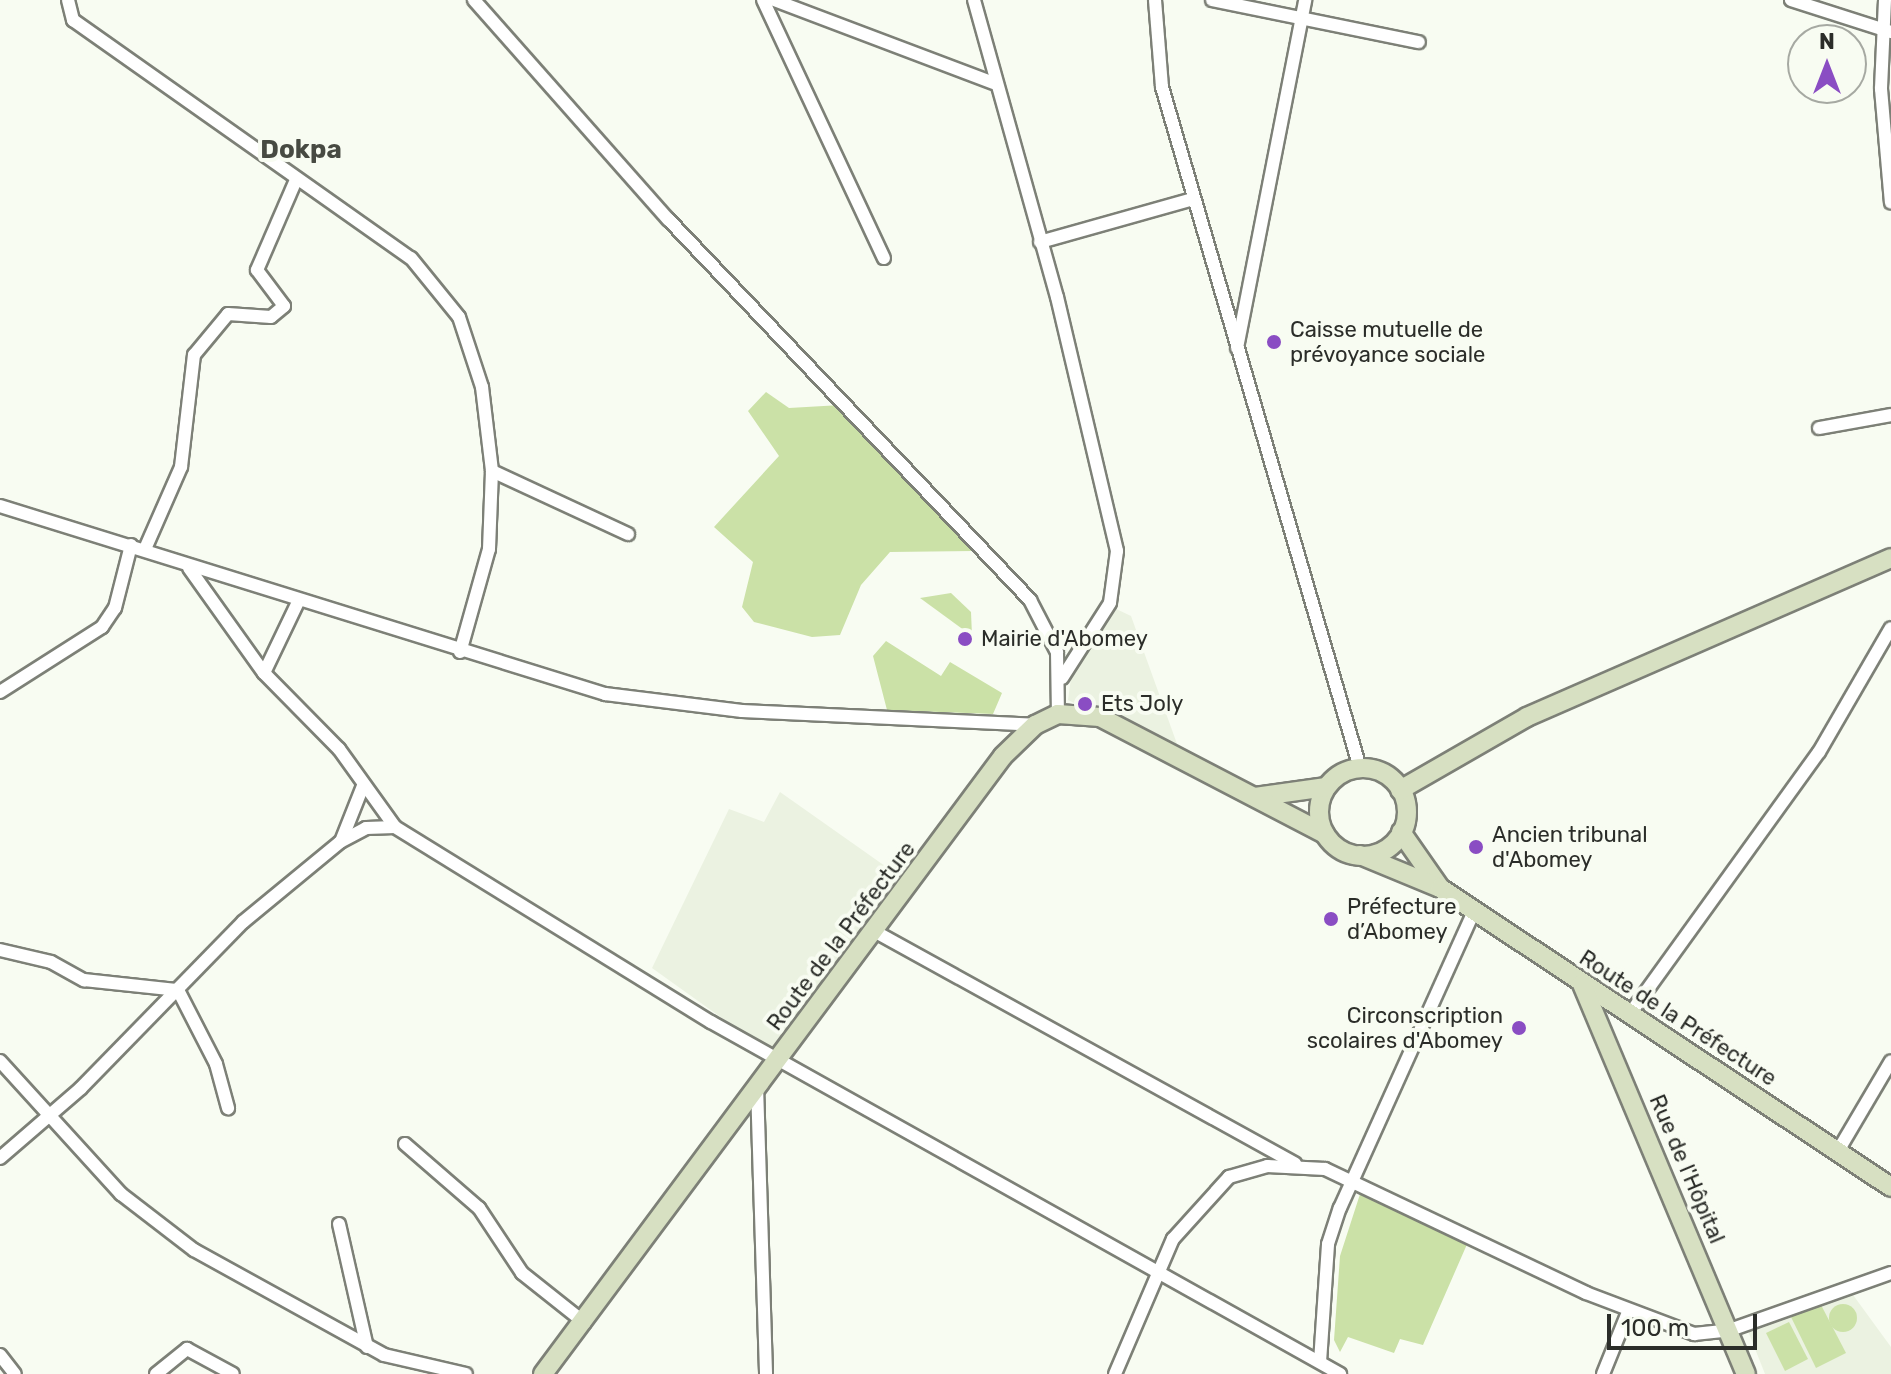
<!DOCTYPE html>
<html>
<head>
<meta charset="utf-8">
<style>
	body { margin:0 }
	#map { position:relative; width:1891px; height:1374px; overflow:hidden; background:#f8fcf2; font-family:Rubik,sans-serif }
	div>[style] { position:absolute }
	.built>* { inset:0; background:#ebf2e1 }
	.green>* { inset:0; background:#cbe1a7 }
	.round { border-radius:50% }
	.roads { filter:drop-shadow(2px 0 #7d8077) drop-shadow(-2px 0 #7d8077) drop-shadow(0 2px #7d8077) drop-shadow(0 -2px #7d8077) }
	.street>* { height:12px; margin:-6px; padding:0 6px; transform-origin:6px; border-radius:6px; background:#fff }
	.secondary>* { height:18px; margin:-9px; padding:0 9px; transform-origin:9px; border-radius:9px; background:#d7e0c2 }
	.secondary>.ring { margin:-9px; padding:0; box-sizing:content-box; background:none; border:18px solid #d7e0c2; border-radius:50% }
	.dots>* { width:22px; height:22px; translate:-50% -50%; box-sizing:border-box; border:4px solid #f8fcf2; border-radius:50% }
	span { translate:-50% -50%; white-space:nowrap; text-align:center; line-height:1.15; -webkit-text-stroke:8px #f8fcf2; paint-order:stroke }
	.poi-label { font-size:22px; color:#2b2d29 }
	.left { translate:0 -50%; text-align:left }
	.right { translate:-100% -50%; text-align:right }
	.street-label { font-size:22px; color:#2b2d29 }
	.quarter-label { font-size:26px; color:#474a42; font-weight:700 }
	.north { position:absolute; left:1787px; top:24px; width:80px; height:80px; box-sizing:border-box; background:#f8fcf2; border:2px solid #a6a9a2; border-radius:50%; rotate:0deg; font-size:22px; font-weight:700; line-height:32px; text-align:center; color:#2b2d29 }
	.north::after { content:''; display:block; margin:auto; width:28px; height:36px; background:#8a4dc3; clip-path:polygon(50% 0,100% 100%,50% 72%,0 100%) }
	.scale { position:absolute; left:1607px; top:1314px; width:150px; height:36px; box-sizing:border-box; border:4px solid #2b2d29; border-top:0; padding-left:10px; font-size:24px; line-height:28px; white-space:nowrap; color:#2b2d29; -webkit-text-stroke:6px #f8fcf2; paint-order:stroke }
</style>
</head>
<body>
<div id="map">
	<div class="built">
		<div style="clip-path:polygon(1112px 607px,1131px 616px,1181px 755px,1068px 700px,1071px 678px)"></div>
		<div style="clip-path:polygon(780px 792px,902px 878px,775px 1056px,652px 968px,729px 809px,764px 822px)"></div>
		<div style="clip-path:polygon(1848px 1288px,1891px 1347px,1891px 1374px,1765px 1374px,1748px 1331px)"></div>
	</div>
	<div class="green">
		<div style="clip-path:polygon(766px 392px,789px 408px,841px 405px,973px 551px,890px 552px,861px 585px,840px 635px,812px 637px,754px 622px,742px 607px,753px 562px,714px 527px,779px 456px,748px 411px)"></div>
		<div style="clip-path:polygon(951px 593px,971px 612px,972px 636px,920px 598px)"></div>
		<div style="clip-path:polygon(886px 641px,941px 676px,950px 662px,1002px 693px,993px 714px,887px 710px,873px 656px)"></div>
		<div style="clip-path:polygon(1361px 1191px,1468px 1242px,1423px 1345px,1400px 1339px,1394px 1353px,1348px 1337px,1340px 1352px,1334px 1340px,1340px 1256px)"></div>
		<div style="clip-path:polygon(1820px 1303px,1846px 1353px,1816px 1368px,1791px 1317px)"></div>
		<div class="round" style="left:1829px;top:1304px;width:28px;height:28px"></div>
		<div style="clip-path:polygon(1789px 1322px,1808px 1359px,1785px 1371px,1766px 1333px)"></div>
	</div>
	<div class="roads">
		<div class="street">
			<div style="left:68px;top:0;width:21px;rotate:76deg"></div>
			<div style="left:73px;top:20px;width:413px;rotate:35.2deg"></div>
			<div style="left:411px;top:258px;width:76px;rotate:50.9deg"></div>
			<div style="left:459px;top:317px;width:74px;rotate:71.8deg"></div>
			<div style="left:482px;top:387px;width:85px;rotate:83.2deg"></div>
			<div style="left:492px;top:471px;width:78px;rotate:92.2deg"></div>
			<div style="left:489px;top:549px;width:107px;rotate:105.7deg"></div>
			<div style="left:474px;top:0;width:293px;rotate:48.5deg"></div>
			<div style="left:668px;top:219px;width:526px;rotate:46.46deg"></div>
			<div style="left:1030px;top:600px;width:59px;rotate:62.6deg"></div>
			<div style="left:1057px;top:652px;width:62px;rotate:89.1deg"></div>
			<div style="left:763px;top:0;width:285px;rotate:64.9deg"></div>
			<div style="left:774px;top:0;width:235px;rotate:20.7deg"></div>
			<div style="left:974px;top:0;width:308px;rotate:74.4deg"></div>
			<div style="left:1057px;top:297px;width:261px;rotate:76.7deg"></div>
			<div style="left:1117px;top:551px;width:52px;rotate:97.7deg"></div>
			<div style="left:1110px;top:603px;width:89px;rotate:122.6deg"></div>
			<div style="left:1155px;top:0;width:87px;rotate:85.4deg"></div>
			<div style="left:1162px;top:87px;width:709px;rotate:73.79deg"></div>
			<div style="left:1212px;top:0;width:211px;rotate:11.5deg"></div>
			<div style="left:1791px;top:0;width:105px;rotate:17.7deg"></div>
			<div style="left:1885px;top:0;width:89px;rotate:92.6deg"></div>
			<div style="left:1881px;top:89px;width:114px;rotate:85deg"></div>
			<div style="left:1040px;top:242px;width:159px;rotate:-15.7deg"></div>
			<div style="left:1237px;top:348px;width:355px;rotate:-78.9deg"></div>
			<div style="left:1819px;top:428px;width:73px;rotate:-10.2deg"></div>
			<div style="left:492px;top:471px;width:150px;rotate:24.9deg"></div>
			<div style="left:0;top:506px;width:634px;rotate:17.26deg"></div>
			<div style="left:605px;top:694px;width:138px;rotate:7.1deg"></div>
			<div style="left:742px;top:711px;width:293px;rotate:2.7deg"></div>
			<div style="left:145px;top:549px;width:90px;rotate:-66.3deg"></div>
			<div style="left:181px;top:467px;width:113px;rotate:-83.4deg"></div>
			<div style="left:194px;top:355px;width:53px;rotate:-50.3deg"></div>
			<div style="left:228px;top:314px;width:43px;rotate:4deg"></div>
			<div style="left:271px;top:317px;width:17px;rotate:-40deg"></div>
			<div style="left:284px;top:306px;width:45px;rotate:-126.9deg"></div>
			<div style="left:257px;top:270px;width:98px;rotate:-66.6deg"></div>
			<div style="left:189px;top:568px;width:129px;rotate:54.5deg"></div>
			<div style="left:264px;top:673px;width:107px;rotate:45.4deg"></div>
			<div style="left:339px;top:749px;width:96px;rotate:54.3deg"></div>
			<div style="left:395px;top:827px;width:371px;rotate:31.7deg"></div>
			<div style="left:711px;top:1022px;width:721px;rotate:29.23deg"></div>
			<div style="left:264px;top:673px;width:79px;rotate:-64.4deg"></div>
			<div style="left:0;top:692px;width:121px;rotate:-32.5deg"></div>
			<div style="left:102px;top:627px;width:23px;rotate:-56deg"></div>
			<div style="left:115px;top:608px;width:65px;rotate:-75.7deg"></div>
			<div style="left:342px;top:839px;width:57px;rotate:-68.4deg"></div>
			<div style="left:874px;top:931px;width:481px;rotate:28.9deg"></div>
			<div style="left:0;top:950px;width:52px;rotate:13.2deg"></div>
			<div style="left:51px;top:962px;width:38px;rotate:29deg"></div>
			<div style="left:84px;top:980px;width:95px;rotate:6.1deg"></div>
			<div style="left:178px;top:990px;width:83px;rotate:62.8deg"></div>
			<div style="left:216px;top:1064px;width:46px;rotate:74.7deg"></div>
			<div style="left:1632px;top:1011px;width:319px;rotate:-54.2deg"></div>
			<div style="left:1819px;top:752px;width:143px;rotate:-59.9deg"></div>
			<div style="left:0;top:1061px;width:180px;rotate:47.7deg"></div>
			<div style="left:121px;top:1194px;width:92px;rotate:37.5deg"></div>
			<div style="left:194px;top:1250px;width:217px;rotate:28.9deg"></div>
			<div style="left:384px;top:1355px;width:84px;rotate:13deg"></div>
			<div style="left:757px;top:1086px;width:288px;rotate:88.2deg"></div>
			<div style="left:405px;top:1144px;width:98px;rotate:40.9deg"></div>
			<div style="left:479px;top:1208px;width:78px;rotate:56.5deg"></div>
			<div style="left:522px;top:1273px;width:80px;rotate:38.4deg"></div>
			<div style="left:1838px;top:1151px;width:104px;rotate:-59.5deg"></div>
			<div style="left:0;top:1158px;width:107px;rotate:-40.8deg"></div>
			<div style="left:81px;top:1088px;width:232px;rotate:-45.7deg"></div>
			<div style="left:243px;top:922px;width:126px;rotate:-39.5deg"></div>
			<div style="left:340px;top:842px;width:30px;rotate:-28deg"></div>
			<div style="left:366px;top:828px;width:29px;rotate:-2deg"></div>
			<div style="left:339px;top:1224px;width:126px;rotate:77.2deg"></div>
			<div style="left:0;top:1355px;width:24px;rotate:52deg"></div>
			<div style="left:1320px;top:1362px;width:118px;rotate:-86.1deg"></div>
			<div style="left:1328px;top:1244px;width:38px;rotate:-72deg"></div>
			<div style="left:1340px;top:1208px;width:324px;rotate:-65.7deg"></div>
			<div style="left:156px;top:1374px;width:40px;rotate:-39deg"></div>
			<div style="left:187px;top:1349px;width:52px;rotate:28.5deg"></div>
			<div style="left:1115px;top:1374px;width:147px;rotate:-66.8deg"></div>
			<div style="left:1173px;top:1239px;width:84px;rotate:-47.9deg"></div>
			<div style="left:1229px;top:1177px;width:40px;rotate:-16deg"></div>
			<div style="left:1267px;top:1166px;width:58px;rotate:3deg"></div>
			<div style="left:1325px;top:1169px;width:289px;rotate:25.4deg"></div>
			<div style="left:1586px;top:1293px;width:116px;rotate:20.8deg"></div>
			<div style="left:1694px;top:1334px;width:36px;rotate:-6deg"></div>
			<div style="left:1730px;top:1330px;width:171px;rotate:-19.5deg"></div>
			<div style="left:1603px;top:1374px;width:67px;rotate:-68deg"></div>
		</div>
		<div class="secondary">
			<div class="ring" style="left:1319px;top:768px;width:70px;height:70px"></div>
			<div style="left:1400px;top:790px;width:146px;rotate:-29.9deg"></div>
			<div style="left:1527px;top:717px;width:397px;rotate:-23.6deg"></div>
			<div style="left:1255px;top:797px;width:72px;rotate:-8deg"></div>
			<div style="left:1401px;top:832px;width:68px;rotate:55.1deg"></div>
			<div style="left:1360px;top:855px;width:87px;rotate:22.4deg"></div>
			<div style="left:1440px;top:888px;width:541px;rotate:33.54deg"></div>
			<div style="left:1582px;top:984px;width:423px;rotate:67.2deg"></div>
			<div style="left:543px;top:1374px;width:770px;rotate:-53.34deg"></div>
			<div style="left:1003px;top:756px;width:45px;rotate:-44.1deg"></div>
			<div style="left:1035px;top:725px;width:25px;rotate:-26deg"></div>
			<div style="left:1058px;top:714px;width:42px;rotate:4.1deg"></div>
			<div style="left:1100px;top:717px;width:254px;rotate:27.5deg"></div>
		</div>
	</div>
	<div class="dots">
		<div style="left:1274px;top:342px;background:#8a4dc3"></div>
		<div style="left:965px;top:639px;background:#8a4dc3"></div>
		<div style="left:1085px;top:704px;background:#8a4dc3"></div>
		<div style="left:1476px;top:847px;background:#8a4dc3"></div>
		<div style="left:1331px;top:919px;background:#8a4dc3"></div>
		<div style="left:1519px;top:1028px;background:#8a4dc3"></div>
	</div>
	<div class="poi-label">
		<span class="left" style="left:1290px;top:342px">Caisse mutuelle de<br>prévoyance sociale</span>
		<span class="left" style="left:981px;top:639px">Mairie d'Abomey</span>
		<span class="left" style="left:1101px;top:704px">Ets Joly</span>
		<span class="left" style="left:1492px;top:847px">Ancien tribunal<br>d'Abomey</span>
		<span class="left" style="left:1347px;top:919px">Préfecture<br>d’Abomey</span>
		<span class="right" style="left:1503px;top:1028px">Circonscription<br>scolaires d'Abomey</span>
	</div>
	<div class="street-label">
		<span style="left:841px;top:936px;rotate:-53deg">Route de la Préfecture</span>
		<span style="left:1678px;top:1018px;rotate:33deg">Route de la Préfecture</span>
		<span style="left:1687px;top:1169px;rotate:67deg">Rue de l'Hôpital</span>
	</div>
	<div class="quarter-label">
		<span style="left:301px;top:150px">Dokpa</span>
	</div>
	<div class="north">N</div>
	<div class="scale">100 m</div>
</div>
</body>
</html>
